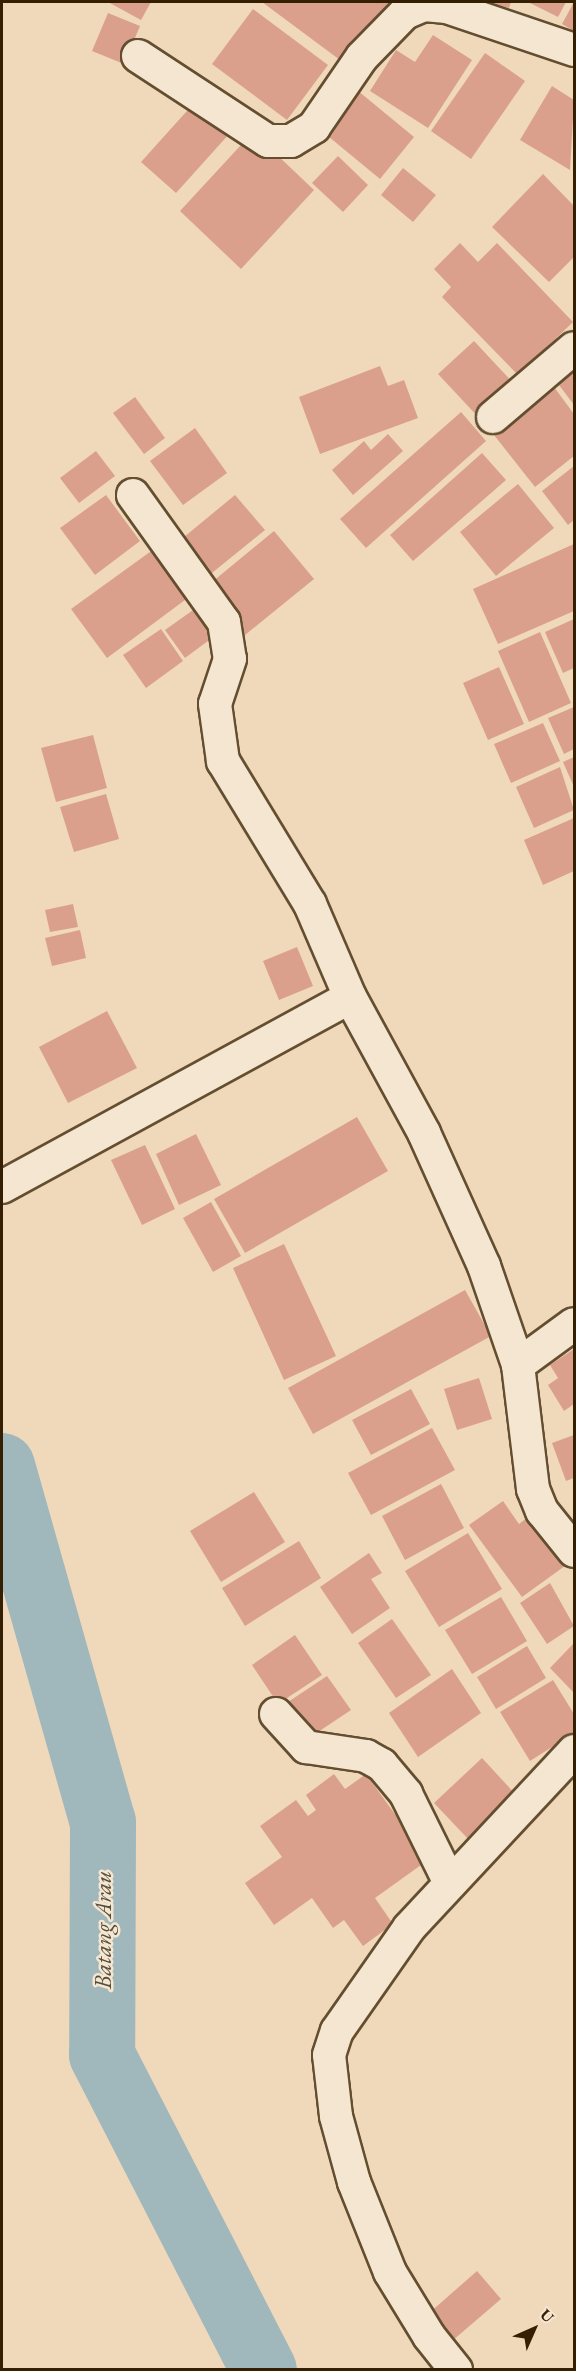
<!DOCTYPE html>
<html>
<head>
<meta charset="utf-8">
<style>
	body { margin:0 }
	#map { position:relative; width:576px; height:2371px; overflow:hidden; background:#efd9ba; font-family:"EB Garamond",serif }
	div>[style] { position:absolute }
	.river>* { height:66px; margin:-33px; padding:0 33px; transform-origin:33px; border-radius:33px; background:#a0b7bc }
	.building>* { inset:0; background:#dba08b }
	.roads { filter:drop-shadow(2px 0 #644e30) drop-shadow(-2px 0 #644e30) drop-shadow(0 2px #644e30) drop-shadow(0 -2px #644e30) }
	.minor>* { height:32px; margin:-16px; padding:0 16px; transform-origin:16px; border-radius:16px; background:#f5e6d2 }
	span { translate:-50% -50%; white-space:nowrap; text-align:center; line-height:1.15; -webkit-text-stroke:5px #f5e6d2; paint-order:stroke }
	.water-label { font-size:24px; color:#554d3a; font-style:italic }
	.frame { position:absolute; inset:0; border:3px solid #351f02; pointer-events:none }
	.north { position:absolute; left:504px; top:2299px; width:60px; height:60px; -webkit-text-stroke:4px #f5e6d2; paint-order:stroke; rotate:45deg; font-size:16px; font-weight:700; line-height:24px; text-align:center; color:#351f02 }
	.north::after { content:''; display:block; margin:auto; width:21px; height:27px; background:#351f02; clip-path:polygon(50% 0,100% 100%,50% 72%,0 100%) }
</style>
</head>
<body>
<div id="map">
	<div class="river">
		<div style="left:2px;top:1466px;width:370px;rotate:74.2deg"></div>
		<div style="left:103px;top:1822px;width:233px;rotate:90.2deg"></div>
		<div style="left:102px;top:2055px;width:354px;rotate:62.8deg"></div>
	</div>
	<div class="building">
		<div style="clip-path:polygon(108px 2px,151px 2px,141px 20px)"></div>
		<div style="clip-path:polygon(262px 2px,390px 2px,344px 63px)"></div>
		<div style="clip-path:polygon(485px 2px,511px 2px,509px 8px)"></div>
		<div style="clip-path:polygon(528px 2px,566px 2px,558px 17px)"></div>
		<div style="clip-path:polygon(574px 2px,574px 31px,562px 24px)"></div>
		<div style="clip-path:polygon(253px 9px,328px 65px,287px 120px,212px 64px)"></div>
		<div style="clip-path:polygon(108px 13px,140px 26px,124px 64px,92px 51px)"></div>
		<div style="clip-path:polygon(433px 35px,472px 60px,428px 128px,370px 91px,396px 50px,415px 62px)"></div>
		<div style="clip-path:polygon(485px 53px,525px 81px,471px 159px,431px 131px)"></div>
		<div style="clip-path:polygon(552px 86px,574px 100px,570px 170px,520px 140px)"></div>
		<div style="clip-path:polygon(357px 90px,414px 137px,380px 179px,323px 132px)"></div>
		<div style="clip-path:polygon(195px 102px,230px 133px,176px 193px,141px 162px)"></div>
		<div style="clip-path:polygon(253px 132px,314px 190px,241px 269px,180px 211px)"></div>
		<div style="clip-path:polygon(338px 156px,368px 185px,343px 212px,312px 183px)"></div>
		<div style="clip-path:polygon(403px 168px,436px 195px,413px 222px,381px 195px)"></div>
		<div style="clip-path:polygon(543px 174px,574px 206px,574px 257px,549px 282px,492px 227px)"></div>
		<div style="clip-path:polygon(460px 243px,478px 262px,497px 243px,573px 322px,518px 375px,442px 297px,451px 287px,434px 269px)"></div>
		<div style="clip-path:polygon(474px 341px,518px 388px,482px 421px,438px 374px)"></div>
		<div style="clip-path:polygon(574px 361px,574px 405px,553px 377px)"></div>
		<div style="clip-path:polygon(380px 366px,388px 386px,404px 380px,418px 418px,320px 454px,299px 397px)"></div>
		<div style="clip-path:polygon(551px 383px,574px 414px,574px 456px,535px 487px,490px 430px)"></div>
		<div style="clip-path:polygon(135px 397px,165px 438px,144px 454px,113px 413px)"></div>
		<div style="clip-path:polygon(461px 412px,486px 441px,366px 548px,340px 519px)"></div>
		<div style="clip-path:polygon(195px 428px,227px 473px,183px 505px,150px 461px)"></div>
		<div style="clip-path:polygon(388px 434px,403px 451px,353px 495px,332px 470px,364px 441px,371px 450px)"></div>
		<div style="clip-path:polygon(96px 451px,115px 476px,79px 503px,60px 478px)"></div>
		<div style="clip-path:polygon(482px 453px,506px 480px,413px 561px,390px 535px)"></div>
		<div style="clip-path:polygon(574px 466px,574px 520px,568px 525px,542px 491px)"></div>
		<div style="clip-path:polygon(518px 484px,554px 528px,496px 576px,460px 532px)"></div>
		<div style="clip-path:polygon(106px 495px,140px 541px,95px 575px,60px 528px)"></div>
		<div style="clip-path:polygon(235px 495px,265px 530px,207px 577px,178px 542px)"></div>
		<div style="clip-path:polygon(274px 531px,314px 579px,245px 635px,206px 587px)"></div>
		<div style="clip-path:polygon(574px 544px,574px 611px,498px 644px,473px 589px)"></div>
		<div style="clip-path:polygon(154px 549px,189px 597px,107px 658px,71px 609px)"></div>
		<div style="clip-path:polygon(196px 608px,216px 635px,185px 658px,165px 630px)"></div>
		<div style="clip-path:polygon(574px 619px,574px 668px,563px 673px,545px 632px)"></div>
		<div style="clip-path:polygon(161px 629px,183px 661px,146px 688px,123px 655px)"></div>
		<div style="clip-path:polygon(540px 632px,571px 703px,529px 722px,498px 651px)"></div>
		<div style="clip-path:polygon(499px 667px,524px 724px,488px 740px,463px 683px)"></div>
		<div style="clip-path:polygon(574px 707px,574px 749px,564px 754px,548px 718px)"></div>
		<div style="clip-path:polygon(543px 723px,560px 761px,511px 783px,494px 744px)"></div>
		<div style="clip-path:polygon(93px 735px,107px 788px,56px 802px,41px 748px)"></div>
		<div style="clip-path:polygon(574px 757px,574px 787px,563px 762px)"></div>
		<div style="clip-path:polygon(560px 767px,574px 810px,534px 828px,516px 787px)"></div>
		<div style="clip-path:polygon(106px 794px,119px 839px,74px 852px,60px 807px)"></div>
		<div style="clip-path:polygon(574px 818px,574px 871px,543px 885px,524px 840px)"></div>
		<div style="clip-path:polygon(73px 904px,78px 927px,50px 932px,45px 910px)"></div>
		<div style="clip-path:polygon(80px 930px,86px 958px,52px 966px,45px 938px)"></div>
		<div style="clip-path:polygon(297px 947px,313px 986px,279px 1000px,263px 961px)"></div>
		<div style="clip-path:polygon(107px 1011px,137px 1068px,68px 1103px,39px 1047px)"></div>
		<div style="clip-path:polygon(357px 1117px,388px 1171px,245px 1253px,214px 1199px)"></div>
		<div style="clip-path:polygon(196px 1134px,221px 1185px,179px 1205px,156px 1154px)"></div>
		<div style="clip-path:polygon(145px 1145px,175px 1209px,142px 1225px,111px 1160px)"></div>
		<div style="clip-path:polygon(211px 1202px,241px 1256px,213px 1272px,183px 1218px)"></div>
		<div style="clip-path:polygon(284px 1244px,336px 1356px,284px 1380px,233px 1268px)"></div>
		<div style="clip-path:polygon(465px 1290px,491px 1336px,313px 1434px,288px 1388px)"></div>
		<div style="clip-path:polygon(574px 1349px,574px 1404px,564px 1411px,548px 1385px,558px 1378px,550px 1365px)"></div>
		<div style="clip-path:polygon(479px 1378px,492px 1419px,457px 1430px,444px 1389px)"></div>
		<div style="clip-path:polygon(411px 1389px,430px 1424px,371px 1455px,352px 1420px)"></div>
		<div style="clip-path:polygon(432px 1428px,455px 1470px,371px 1515px,348px 1473px)"></div>
		<div style="clip-path:polygon(574px 1435px,574px 1478px,566px 1481px,552px 1443px)"></div>
		<div style="clip-path:polygon(441px 1484px,464px 1528px,405px 1560px,382px 1516px)"></div>
		<div style="clip-path:polygon(254px 1492px,285px 1542px,221px 1582px,190px 1531px)"></div>
		<div style="clip-path:polygon(503px 1501px,519px 1524px,533px 1513px,569px 1563px,522px 1597px,469px 1525px)"></div>
		<div style="clip-path:polygon(468px 1533px,502px 1589px,439px 1627px,405px 1571px)"></div>
		<div style="clip-path:polygon(299px 1541px,321px 1578px,245px 1626px,222px 1588px)"></div>
		<div style="clip-path:polygon(369px 1553px,382px 1573px,371px 1579px,390px 1608px,352px 1634px,320px 1587px)"></div>
		<div style="clip-path:polygon(550px 1583px,574px 1626px,547px 1644px,520px 1603px)"></div>
		<div style="clip-path:polygon(501px 1597px,527px 1641px,472px 1674px,445px 1630px)"></div>
		<div style="clip-path:polygon(392px 1619px,431px 1675px,396px 1698px,358px 1643px)"></div>
		<div style="clip-path:polygon(295px 1635px,322px 1675px,278px 1704px,252px 1665px)"></div>
		<div style="clip-path:polygon(574px 1643px,574px 1693px,550px 1668px)"></div>
		<div style="clip-path:polygon(527px 1646px,546px 1678px,496px 1709px,477px 1677px)"></div>
		<div style="clip-path:polygon(452px 1669px,481px 1713px,418px 1757px,389px 1713px)"></div>
		<div style="clip-path:polygon(327px 1676px,351px 1710px,309px 1738px,285px 1704px)"></div>
		<div style="clip-path:polygon(553px 1680px,574px 1714px,574px 1733px,530px 1761px,500px 1712px)"></div>
		<div style="clip-path:polygon(482px 1758px,518px 1797px,470px 1841px,434px 1803px)"></div>
		<div style="clip-path:polygon(334px 1774px,345px 1789px,366px 1774px,428px 1860px,375px 1898px,393px 1924px,363px 1946px,344px 1920px,333px 1928px,312px 1898px,274px 1925px,245px 1883px,282px 1857px,260px 1826px,296px 1800px,308px 1816px,316px 1810px,306px 1795px)"></div>
		<div style="clip-path:polygon(477px 2271px,501px 2299px,452px 2341px,428px 2314px)"></div>
	</div>
	<div class="roads">
		<div class="minor">
			<div style="left:138px;top:56px;width:155px;rotate:33.2deg"></div>
			<div style="left:268px;top:141px;width:23px"></div>
			<div style="left:291px;top:141px;width:27px;rotate:-31deg"></div>
			<div style="left:314px;top:127px;width:85px;rotate:-55.6deg"></div>
			<div style="left:362px;top:57px;width:62px;rotate:-45.7deg"></div>
			<div style="left:405px;top:13px;width:21px;rotate:-23deg"></div>
			<div style="left:424px;top:5px;width:23px;rotate:5deg"></div>
			<div style="left:447px;top:7px;width:134px;rotate:18.7deg"></div>
			<div style="left:493px;top:417px;width:106px;rotate:-40.4deg"></div>
			<div style="left:133px;top:495px;width:156px;rotate:54.4deg"></div>
			<div style="left:224px;top:622px;width:37px;rotate:81deg"></div>
			<div style="left:230px;top:659px;width:47px;rotate:108.4deg"></div>
			<div style="left:215px;top:704px;width:58px;rotate:82deg"></div>
			<div style="left:223px;top:761px;width:167px;rotate:58.7deg"></div>
			<div style="left:310px;top:904px;width:101px;rotate:66.7deg"></div>
			<div style="left:2px;top:1187px;width:396px;rotate:-28.6deg"></div>
			<div style="left:350px;top:997px;width:155px;rotate:61.4deg"></div>
			<div style="left:424px;top:1133px;width:146px;rotate:65.7deg"></div>
			<div style="left:484px;top:1266px;width:105px;rotate:71deg"></div>
			<div style="left:518px;top:1365px;width:125px;rotate:83.1deg"></div>
			<div style="left:533px;top:1489px;width:24px;rotate:68deg"></div>
			<div style="left:542px;top:1511px;width:51px;rotate:51.3deg"></div>
			<div style="left:518px;top:1365px;width:69px;rotate:-36.2deg"></div>
			<div style="left:276px;top:1714px;width:45px;rotate:47.7deg"></div>
			<div style="left:306px;top:1747px;width:61px;rotate:8.5deg"></div>
			<div style="left:366px;top:1756px;width:18px;rotate:29deg"></div>
			<div style="left:382px;top:1765px;width:38px;rotate:50deg"></div>
			<div style="left:406px;top:1794px;width:99px;rotate:63.7deg"></div>
			<div style="left:456px;top:2370px;width:43px;rotate:-128.5deg"></div>
			<div style="left:429px;top:2336px;width:75px;rotate:-121.4deg"></div>
			<div style="left:390px;top:2272px;width:97px;rotate:-111.8deg"></div>
			<div style="left:354px;top:2182px;width:68px;rotate:-105.3deg"></div>
			<div style="left:336px;top:2116px;width:61px;rotate:-96.5deg"></div>
			<div style="left:329px;top:2055px;width:25px;rotate:-72deg"></div>
			<div style="left:337px;top:2031px;width:126px;rotate:-55deg"></div>
			<div style="left:409px;top:1928px;width:242px;rotate:-47deg"></div>
		</div>
	</div>
	<div class="water-label">
		<span style="left:103px;top:1930px;rotate:-90deg">Batang Arau</span>
	</div>
	<div class="frame"></div>
	<div class="north">U</div>
</div>
</body>
</html>
